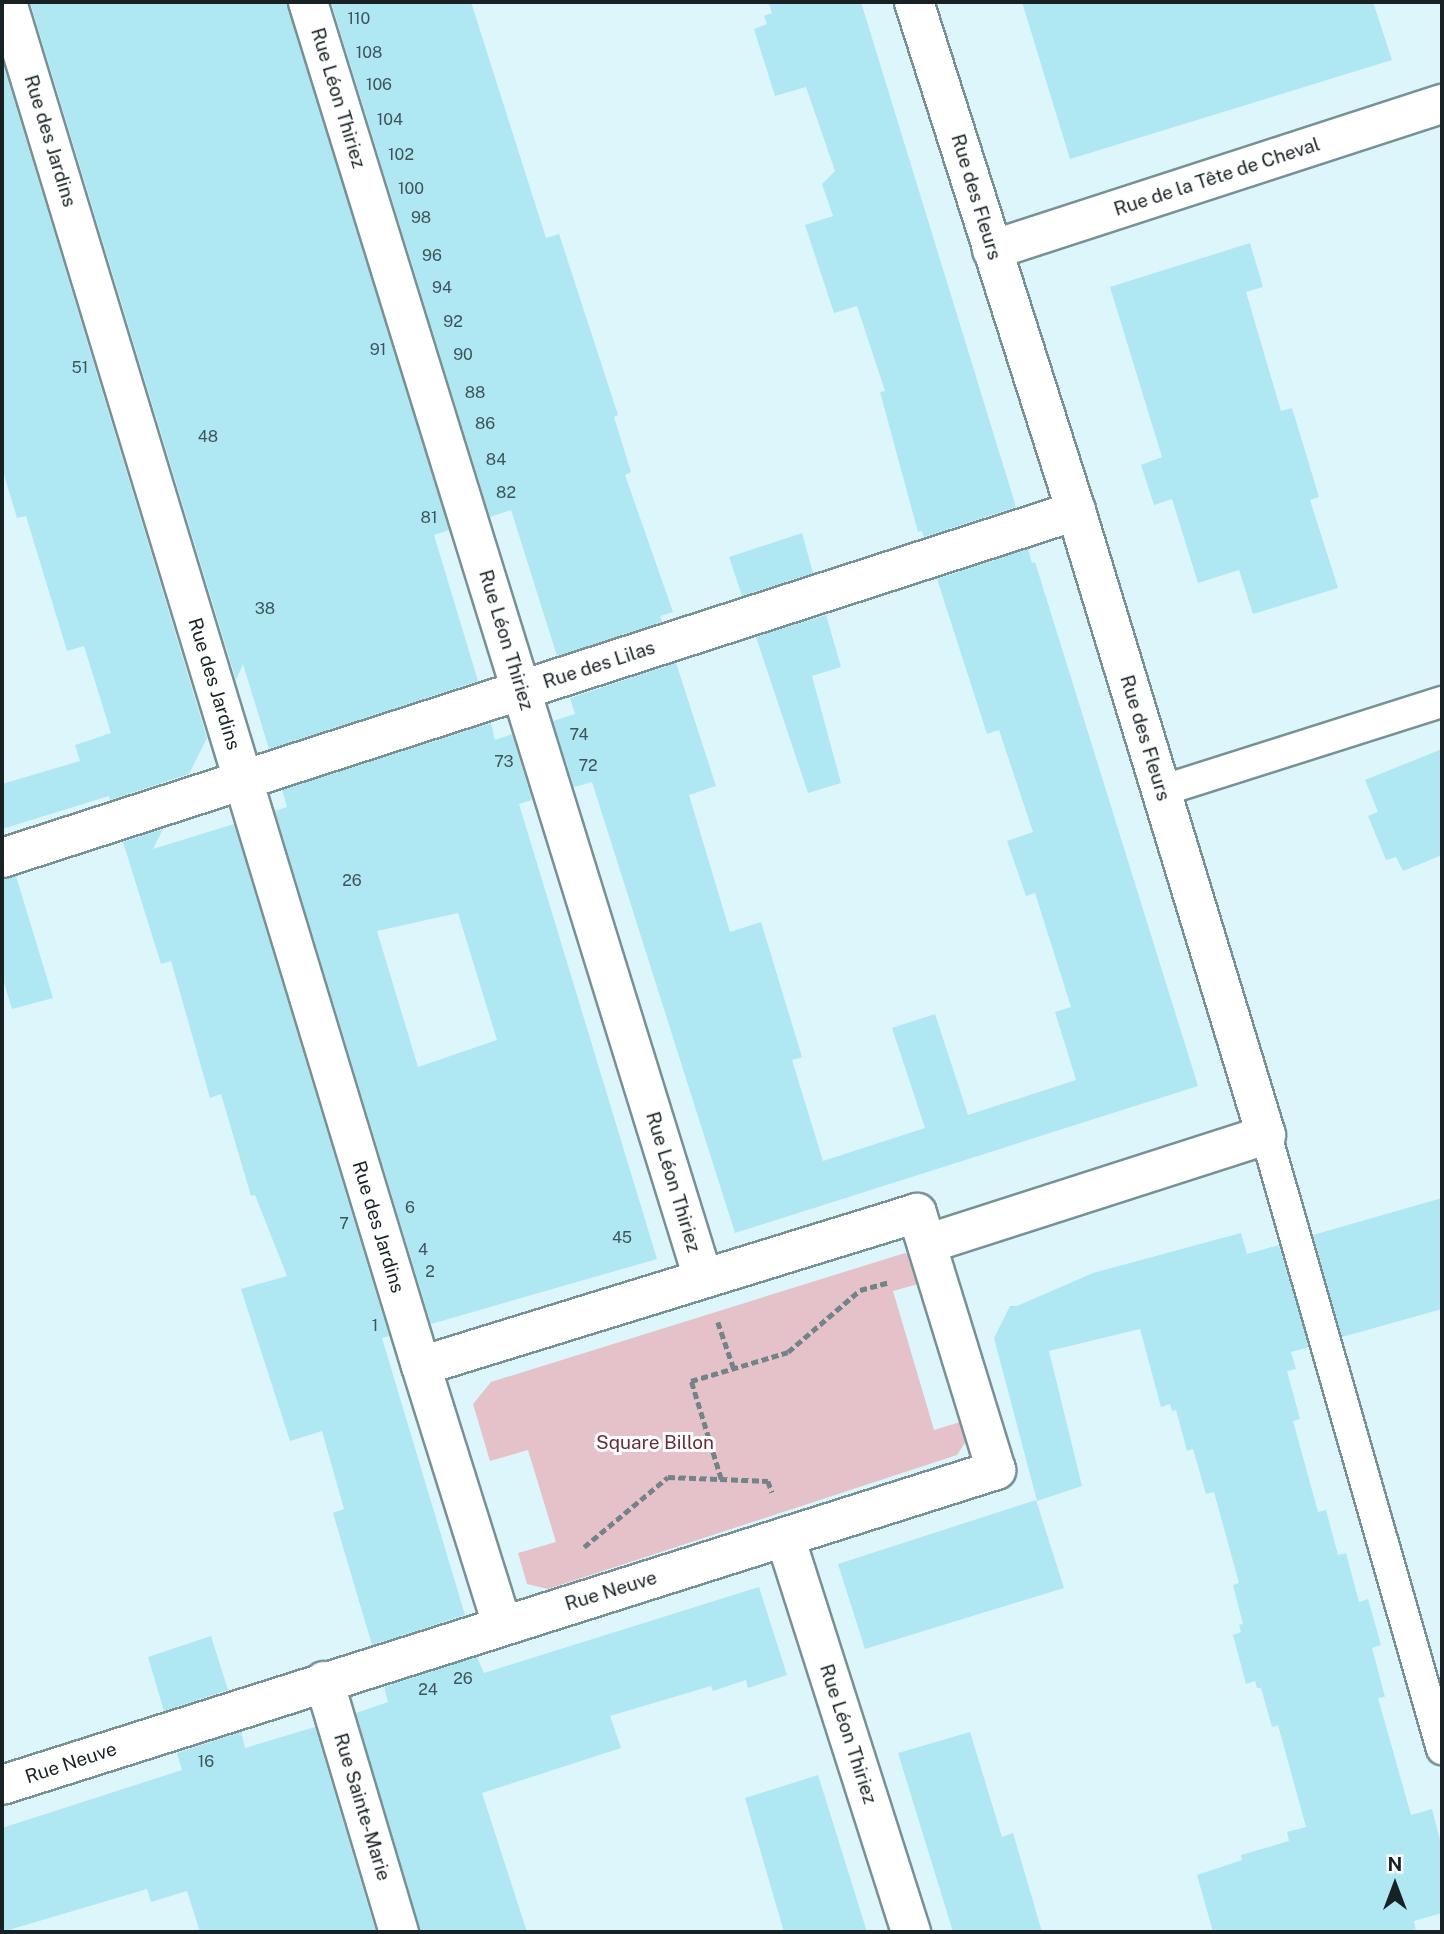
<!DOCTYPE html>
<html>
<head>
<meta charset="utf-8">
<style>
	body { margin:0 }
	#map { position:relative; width:1444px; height:1934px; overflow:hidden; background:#dcf6fb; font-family:"Public Sans",sans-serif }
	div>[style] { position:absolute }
	.green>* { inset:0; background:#e5c2ca }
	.building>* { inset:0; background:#afe8f3 }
	.path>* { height:4.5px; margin-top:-2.25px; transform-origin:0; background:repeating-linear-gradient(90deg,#728487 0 7px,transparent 0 10.5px) }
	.roads { filter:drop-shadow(2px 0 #789195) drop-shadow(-2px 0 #789195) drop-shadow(0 2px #789195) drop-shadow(0 -2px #789195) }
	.lane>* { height:30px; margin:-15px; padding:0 15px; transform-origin:15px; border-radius:15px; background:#fff }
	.street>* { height:38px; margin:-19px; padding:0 19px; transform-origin:19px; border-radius:19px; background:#fff }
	span { translate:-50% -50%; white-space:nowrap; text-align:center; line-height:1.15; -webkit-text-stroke:6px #fff; paint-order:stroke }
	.number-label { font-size:16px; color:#3e5458 }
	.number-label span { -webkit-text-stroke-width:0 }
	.street-label { font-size:19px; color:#182224 }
	.park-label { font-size:19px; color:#692c3e }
	.frame { position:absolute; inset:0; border:4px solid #182224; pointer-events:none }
	.north { position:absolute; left:1360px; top:1850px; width:70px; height:70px; -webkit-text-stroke:5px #fff; paint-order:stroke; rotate:0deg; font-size:19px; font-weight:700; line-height:28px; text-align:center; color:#182224 }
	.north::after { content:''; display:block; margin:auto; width:24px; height:32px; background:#182224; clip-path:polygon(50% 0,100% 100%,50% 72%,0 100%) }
</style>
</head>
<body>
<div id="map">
	<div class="green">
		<div style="clip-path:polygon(905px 1253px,925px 1266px,929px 1281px,893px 1291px,934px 1430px,970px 1419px,974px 1429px,957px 1455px,548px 1589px,527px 1584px,518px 1553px,556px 1542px,528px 1450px,490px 1461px,473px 1404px,491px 1382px)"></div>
	</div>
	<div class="building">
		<div style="clip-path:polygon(30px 2px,287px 2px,449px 530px,434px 535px,478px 681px,269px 749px,243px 664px,236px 680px)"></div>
		<div style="clip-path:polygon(331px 2px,471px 2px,546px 238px,559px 234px,618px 415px,614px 417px,631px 472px,625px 475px,673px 612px,660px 616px,662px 622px,557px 656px,511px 510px,490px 517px)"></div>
		<div style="clip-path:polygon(768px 2px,861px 2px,1016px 507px,924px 537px,922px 531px,918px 532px,880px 392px,885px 391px,857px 306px,834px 313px,805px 225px,833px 216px,822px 184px,835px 171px,806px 87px,775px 96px,754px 29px,767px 24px,764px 16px,772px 13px)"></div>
		<div style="clip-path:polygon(1022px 2px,1373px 2px,1392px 60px,1070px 159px)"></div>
		<div style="clip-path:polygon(2px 60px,207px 738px,189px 774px,110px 800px,109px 796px,2px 829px,2px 784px,80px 761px,75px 745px,111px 733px,84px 646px,67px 651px,26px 516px,17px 518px,2px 468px)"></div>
		<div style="clip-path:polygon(1250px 243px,1263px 287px,1246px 292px,1281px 411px,1292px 408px,1319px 497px,1310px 500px,1338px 588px,1253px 614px,1239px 570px,1198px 583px,1172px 499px,1154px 505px,1141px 465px,1162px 457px,1110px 287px)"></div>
		<div style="clip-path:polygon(802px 533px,813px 573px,742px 596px,729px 557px)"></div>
		<div style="clip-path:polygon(1028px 549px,1032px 563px,1035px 562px,1198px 1086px,735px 1233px,592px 782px,574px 787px,553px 721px,575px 714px,570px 698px,676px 663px,716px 786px,689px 795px,730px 932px,761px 922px,802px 1057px,792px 1060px,823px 1161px,925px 1128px,892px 1028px,935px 1014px,968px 1115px,1076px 1080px,1055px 1012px,1071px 1007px,1035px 893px,1026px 896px,1007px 841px,1033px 832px,999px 730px,987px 734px,937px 579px)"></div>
		<div style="clip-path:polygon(826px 615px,841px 667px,812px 676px,841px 783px,808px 793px,756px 637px)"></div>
		<div style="clip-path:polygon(evenodd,491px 723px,495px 740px,512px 734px,532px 800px,519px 804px,657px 1259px,431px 1324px,275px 811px,287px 807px,282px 790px,491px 723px,458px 913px,497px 1040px,418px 1067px,377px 931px,458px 913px)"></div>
		<div style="clip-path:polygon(1442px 749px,1442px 855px,1403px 871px,1396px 857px,1386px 860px,1368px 816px,1378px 812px,1365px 780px)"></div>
		<div style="clip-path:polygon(234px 824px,389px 1336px,382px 1338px,465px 1615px,372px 1645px,333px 1513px,344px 1509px,322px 1431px,290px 1441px,241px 1289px,287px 1276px,255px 1195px,251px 1196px,221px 1094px,210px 1098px,171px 961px,161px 964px,123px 842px,163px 829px,153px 849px)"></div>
		<div style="clip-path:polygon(16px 876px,53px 998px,12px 1009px,2px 976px,2px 879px)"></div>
		<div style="clip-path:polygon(1442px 1198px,1442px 1309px,1342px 1337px,1313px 1235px)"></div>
		<div style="clip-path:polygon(1241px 1233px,1247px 1254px,1279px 1245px,1309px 1347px,1291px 1352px,1296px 1369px,1287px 1371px,1300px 1419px,1293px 1421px,1318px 1512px,1326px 1510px,1338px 1555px,1346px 1553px,1359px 1602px,1368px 1599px,1381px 1645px,1372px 1648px,1385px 1697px,1378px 1698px,1411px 1815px,1432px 1809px,1442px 1848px,1442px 1913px,1414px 1921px,1416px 1932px,1213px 1932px,1197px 1875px,1242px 1860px,1241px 1855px,1289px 1841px,1287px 1832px,1306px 1827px,1278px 1725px,1272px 1727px,1261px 1688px,1257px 1688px,1255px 1681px,1246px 1684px,1233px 1635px,1241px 1632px,1239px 1625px,1243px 1624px,1233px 1585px,1239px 1583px,1214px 1492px,1206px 1494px,1193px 1449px,1187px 1451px,1176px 1410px,1172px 1411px,1170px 1404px,1161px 1407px,1140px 1329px,1049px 1351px,1082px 1486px,1037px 1501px,994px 1338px,1010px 1306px,1017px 1306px,1093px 1273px)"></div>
		<div style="clip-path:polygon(1036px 1500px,1064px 1588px,865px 1649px,838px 1564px)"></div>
		<div style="clip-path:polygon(759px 1587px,787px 1675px,748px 1688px,746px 1680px,713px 1691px,711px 1686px,610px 1716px,621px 1748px,482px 1793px,527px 1932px,420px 1932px,356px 1713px,388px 1702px,384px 1687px,477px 1657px,484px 1673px)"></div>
		<div style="clip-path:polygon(211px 1636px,228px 1690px,164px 1711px,148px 1657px)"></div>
		<div style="clip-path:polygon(315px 1727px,376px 1932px,200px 1932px,187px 1891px,151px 1902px,147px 1889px,2px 1932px,2px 1828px,182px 1770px,177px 1753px,241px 1732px,245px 1748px)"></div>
		<div style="clip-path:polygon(970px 1732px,1002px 1837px,1013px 1833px,1042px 1932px,953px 1932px,898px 1753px)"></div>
		<div style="clip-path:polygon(818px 1775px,829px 1810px,867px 1932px,784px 1932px,745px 1798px)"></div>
	</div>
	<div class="path">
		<div style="left:718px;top:1322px;width:50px;rotate:71.2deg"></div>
		<div style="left:721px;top:1479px;width:102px;rotate:-107deg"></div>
		<div style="left:691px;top:1381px;width:101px;rotate:-16.6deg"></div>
		<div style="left:788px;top:1352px;width:95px;rotate:-40.7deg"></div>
		<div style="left:860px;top:1290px;width:30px;rotate:-15deg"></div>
		<div style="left:584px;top:1547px;width:109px;rotate:-39.8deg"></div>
		<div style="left:668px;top:1477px;width:100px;rotate:2.3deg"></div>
		<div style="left:768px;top:1481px;width:12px;rotate:70deg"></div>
	</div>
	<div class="roads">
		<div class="lane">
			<div style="left:1161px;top:791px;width:295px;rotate:-17.6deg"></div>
			<div style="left:1266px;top:1135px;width:639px;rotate:74.01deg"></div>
		</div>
		<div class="street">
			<div style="left:7px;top:2px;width:1425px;rotate:73.12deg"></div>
			<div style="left:308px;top:2px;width:1336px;rotate:72.8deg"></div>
			<div style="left:914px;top:2px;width:534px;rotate:72.35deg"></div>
			<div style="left:1076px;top:511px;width:652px;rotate:73.07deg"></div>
			<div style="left:1266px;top:1135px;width:356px;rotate:162.2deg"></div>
			<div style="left:992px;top:250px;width:473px;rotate:-18deg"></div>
			<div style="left:2px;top:858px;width:1129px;rotate:-17.91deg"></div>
			<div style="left:785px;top:1537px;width:415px;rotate:72.3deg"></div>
			<div style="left:324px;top:1681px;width:262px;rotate:73.4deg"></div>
			<div style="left:2px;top:1785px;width:1043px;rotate:-17.58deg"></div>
			<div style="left:996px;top:1470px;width:269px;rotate:-107.1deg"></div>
			<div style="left:917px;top:1213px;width:519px;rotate:162.86deg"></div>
			<div style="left:421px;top:1366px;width:271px;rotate:72.6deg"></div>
		</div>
	</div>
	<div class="number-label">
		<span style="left:359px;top:19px">110</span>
		<span style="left:369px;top:53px">108</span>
		<span style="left:379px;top:85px">106</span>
		<span style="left:390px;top:120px">104</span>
		<span style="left:401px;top:155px">102</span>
		<span style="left:411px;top:189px">100</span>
		<span style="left:421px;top:218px">98</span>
		<span style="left:432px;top:256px">96</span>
		<span style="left:442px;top:288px">94</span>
		<span style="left:453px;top:322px">92</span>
		<span style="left:378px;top:350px">91</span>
		<span style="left:463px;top:355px">90</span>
		<span style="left:80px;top:368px">51</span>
		<span style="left:475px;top:393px">88</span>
		<span style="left:485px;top:424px">86</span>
		<span style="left:208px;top:437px">48</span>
		<span style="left:496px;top:460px">84</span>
		<span style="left:506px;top:493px">82</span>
		<span style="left:429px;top:518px">81</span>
		<span style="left:265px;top:609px">38</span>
		<span style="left:579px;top:735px">74</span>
		<span style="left:504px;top:762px">73</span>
		<span style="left:588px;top:766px">72</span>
		<span style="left:352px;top:881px">26</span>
		<span style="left:410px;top:1208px">6</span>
		<span style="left:344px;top:1224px">7</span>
		<span style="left:622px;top:1238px">45</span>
		<span style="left:423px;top:1250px">4</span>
		<span style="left:430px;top:1272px">2</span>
		<span style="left:375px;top:1326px">1</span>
		<span style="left:463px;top:1679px">26</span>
		<span style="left:428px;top:1690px">24</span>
		<span style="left:206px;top:1762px">16</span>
	</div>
	<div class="street-label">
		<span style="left:338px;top:98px;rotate:73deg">Rue Léon Thiriez</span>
		<span style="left:50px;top:141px;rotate:73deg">Rue des Jardins</span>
		<span style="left:1217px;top:177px;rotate:-18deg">Rue de la Tête de Cheval</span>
		<span style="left:976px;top:197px;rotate:73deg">Rue des Fleurs</span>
		<span style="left:506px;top:640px;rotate:73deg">Rue Léon Thiriez</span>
		<span style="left:599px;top:665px;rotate:-18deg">Rue des Lilas</span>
		<span style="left:214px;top:684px;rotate:73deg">Rue des Jardins</span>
		<span style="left:1145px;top:738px;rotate:73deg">Rue des Fleurs</span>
		<span style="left:673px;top:1182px;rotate:73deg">Rue Léon Thiriez</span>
		<span style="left:378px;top:1227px;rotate:73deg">Rue des Jardins</span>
		<span style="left:611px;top:1591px;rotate:-17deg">Rue Neuve</span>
		<span style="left:848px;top:1734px;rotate:72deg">Rue Léon Thiriez</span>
		<span style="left:71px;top:1763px;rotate:-18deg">Rue Neuve</span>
		<span style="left:362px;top:1807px;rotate:73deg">Rue Sainte-Marie</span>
	</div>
	<div class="park-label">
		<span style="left:655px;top:1443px">Square Billon</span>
	</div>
	<div class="frame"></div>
	<div class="north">N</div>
</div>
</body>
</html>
